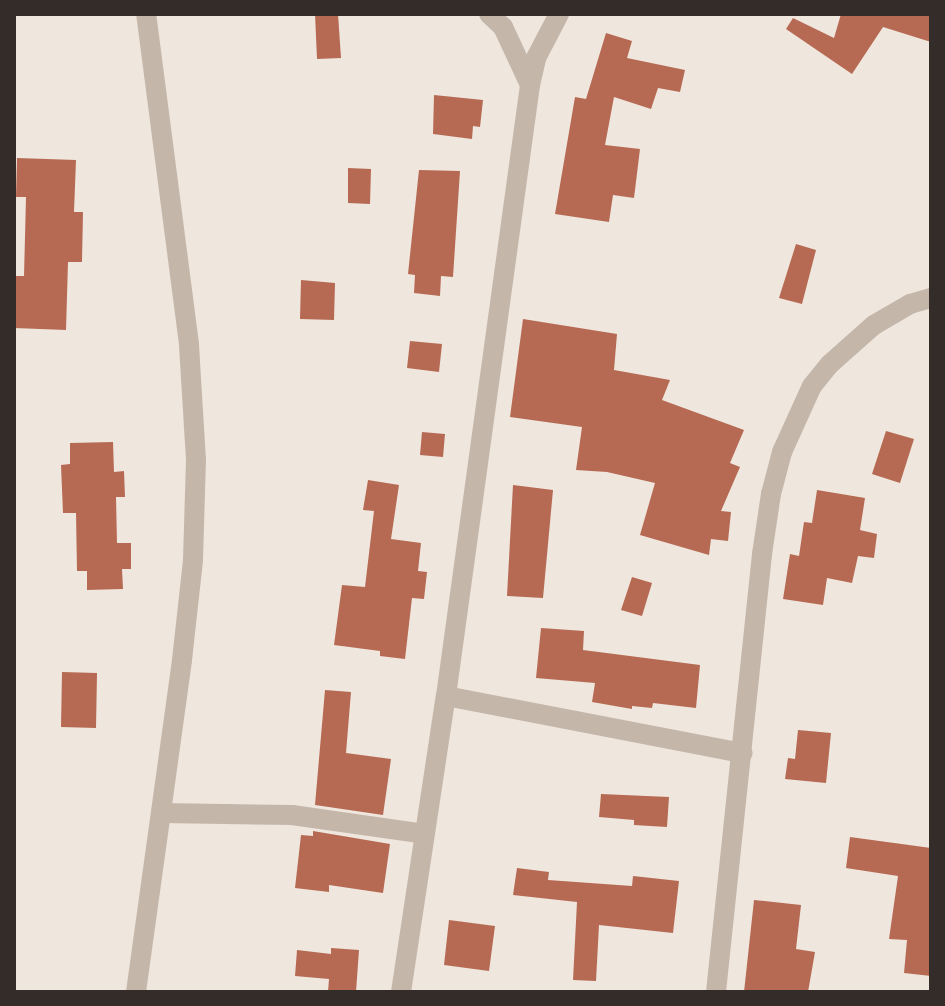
<!DOCTYPE html>
<html>
<head>
<meta charset="utf-8">
<style>
	body { margin:0 }
	#map { position:relative; width:945px; height:1006px; overflow:hidden; background:#efe6dd; font-family:"PT Sans",sans-serif }
	div>[style] { position:absolute }
	.building>* { inset:0; background:#b76a53 }
	.street>* { height:20px; margin:-10px; padding:0 10px; transform-origin:10px; border-radius:10px; background:#c5b6aa }
	span { translate:-50% -50%; white-space:nowrap; text-align:center; line-height:1.15; -webkit-text-stroke:7px #f7f0e9; paint-order:stroke }
	.frame { position:absolute; inset:0; border:16px solid #342c29; pointer-events:none }
</style>
</head>
<body>
<div id="map">
	<div class="building">
		<div style="clip-path:polygon(315px 14px,338px 14px,341px 58px,317px 59px)"></div>
		<div style="clip-path:polygon(841px 14px,931px 14px,931px 42px,883px 27px,852px 74px,786px 29px,793px 18px,834px 38px)"></div>
		<div style="clip-path:polygon(606px 33px,632px 41px,627px 58px,685px 70px,680px 92px,658px 88px,651px 109px,614px 97px,605px 145px,640px 149px,634px 198px,613px 195px,609px 222px,555px 214px,575px 97px,586px 99px)"></div>
		<div style="clip-path:polygon(434px 95px,483px 100px,480px 127px,473px 126px,472px 139px,433px 134px)"></div>
		<div style="clip-path:polygon(17px 158px,76px 160px,74px 212px,83px 212px,82px 262px,68px 262px,66px 330px,14px 328px,15px 276px,24px 276px,26px 197px,16px 197px)"></div>
		<div style="clip-path:polygon(348px 168px,371px 169px,370px 204px,348px 203px)"></div>
		<div style="clip-path:polygon(419px 170px,460px 171px,453px 277px,441px 276px,440px 296px,414px 293px,415px 275px,408px 274px)"></div>
		<div style="clip-path:polygon(796px 244px,816px 250px,802px 304px,779px 298px)"></div>
		<div style="clip-path:polygon(301px 280px,335px 283px,334px 320px,300px 319px)"></div>
		<div style="clip-path:polygon(523px 319px,617px 334px,614px 370px,670px 380px,662px 400px,744px 430px,730px 463px,740px 467px,721px 511px,731px 512px,728px 541px,711px 539px,709px 555px,640px 535px,655px 483px,607px 472px,576px 470px,582px 427px,510px 417px)"></div>
		<div style="clip-path:polygon(410px 341px,442px 344px,439px 372px,407px 368px)"></div>
		<div style="clip-path:polygon(886px 431px,914px 439px,900px 483px,872px 474px)"></div>
		<div style="clip-path:polygon(422px 432px,445px 434px,443px 457px,420px 455px)"></div>
		<div style="clip-path:polygon(113px 442px,114px 472px,124px 471px,125px 497px,116px 497px,117px 543px,131px 543px,131px 569px,122px 569px,123px 589px,87px 590px,87px 571px,77px 571px,76px 513px,63px 513px,61px 465px,70px 464px,70px 443px)"></div>
		<div style="clip-path:polygon(368px 480px,399px 485px,391px 539px,421px 543px,418px 571px,427px 572px,424px 599px,412px 598px,405px 659px,380px 656px,380px 651px,334px 645px,342px 585px,365px 587px,374px 511px,363px 510px)"></div>
		<div style="clip-path:polygon(513px 485px,553px 490px,543px 598px,507px 596px)"></div>
		<div style="clip-path:polygon(817px 490px,865px 498px,860px 530px,877px 534px,874px 558px,858px 556px,852px 583px,827px 578px,823px 605px,783px 599px,790px 554px,799px 556px,804px 522px,812px 523px)"></div>
		<div style="clip-path:polygon(632px 577px,652px 583px,642px 616px,621px 610px)"></div>
		<div style="clip-path:polygon(541px 628px,584px 631px,583px 650px,700px 665px,696px 708px,653px 703px,652px 708px,632px 706px,632px 709px,592px 702px,595px 683px,536px 678px)"></div>
		<div style="clip-path:polygon(62px 672px,97px 673px,96px 728px,61px 727px)"></div>
		<div style="clip-path:polygon(325px 690px,351px 692px,346px 753px,391px 759px,383px 815px,315px 805px)"></div>
		<div style="clip-path:polygon(798px 730px,831px 733px,826px 783px,785px 779px,788px 758px,795px 759px)"></div>
		<div style="clip-path:polygon(601px 794px,669px 797px,667px 827px,634px 825px,634px 820px,599px 817px)"></div>
		<div style="clip-path:polygon(313px 831px,390px 844px,383px 893px,329px 885px,329px 892px,295px 888px,301px 835px,313px 836px)"></div>
		<div style="clip-path:polygon(850px 837px,931px 848px,931px 976px,904px 973px,907px 940px,889px 939px,898px 876px,846px 868px)"></div>
		<div style="clip-path:polygon(517px 868px,549px 872px,548px 880px,632px 886px,633px 876px,679px 881px,673px 933px,599px 925px,596px 981px,573px 980px,577px 902px,513px 895px)"></div>
		<div style="clip-path:polygon(754px 900px,801px 905px,796px 949px,815px 952px,808px 992px,744px 992px)"></div>
		<div style="clip-path:polygon(449px 920px,495px 926px,489px 971px,444px 965px)"></div>
		<div style="clip-path:polygon(331px 948px,359px 950px,356px 992px,328px 992px,329px 979px,295px 976px,297px 950px,331px 954px)"></div>
	</div>
	<div class="street">
		<div style="left:489px;top:14px;width:19px;rotate:43deg"></div>
		<div style="left:503px;top:27px;width:64px;rotate:65deg"></div>
		<div style="left:446px;top:696px;width:302px;rotate:10.9deg"></div>
		<div style="left:161px;top:813px;width:131px;rotate:0.9deg"></div>
		<div style="left:292px;top:815px;width:134px;rotate:8.1deg"></div>
		<div style="left:136px;top:992px;width:335px;rotate:-82.1deg"></div>
		<div style="left:182px;top:660px;width:101px;rotate:-83.7deg"></div>
		<div style="left:193px;top:560px;width:100px;rotate:-88.3deg"></div>
		<div style="left:196px;top:460px;width:116px;rotate:-93.5deg"></div>
		<div style="left:189px;top:344px;width:333px;rotate:-97.4deg"></div>
		<div style="left:401px;top:992px;width:299px;rotate:-81.4deg"></div>
		<div style="left:446px;top:696px;width:617px;rotate:-82.17deg"></div>
		<div style="left:530px;top:85px;width:28px;rotate:-77deg"></div>
		<div style="left:536px;top:58px;width:50px;rotate:-62.4deg"></div>
		<div style="left:716px;top:992px;width:440px;rotate:-84deg"></div>
		<div style="left:762px;top:554px;width:61px;rotate:-81.5deg"></div>
		<div style="left:771px;top:494px;width:43px;rotate:-75.3deg"></div>
		<div style="left:782px;top:452px;width:72px;rotate:-65.6deg"></div>
		<div style="left:812px;top:386px;width:28px;rotate:-51deg"></div>
		<div style="left:830px;top:364px;width:59px;rotate:-41.6deg"></div>
		<div style="left:874px;top:325px;width:42px;rotate:-30.3deg"></div>
		<div style="left:910px;top:304px;width:22px;rotate:-16deg"></div>
	</div>
	<div class="frame"></div>
</div>
</body>
</html>
